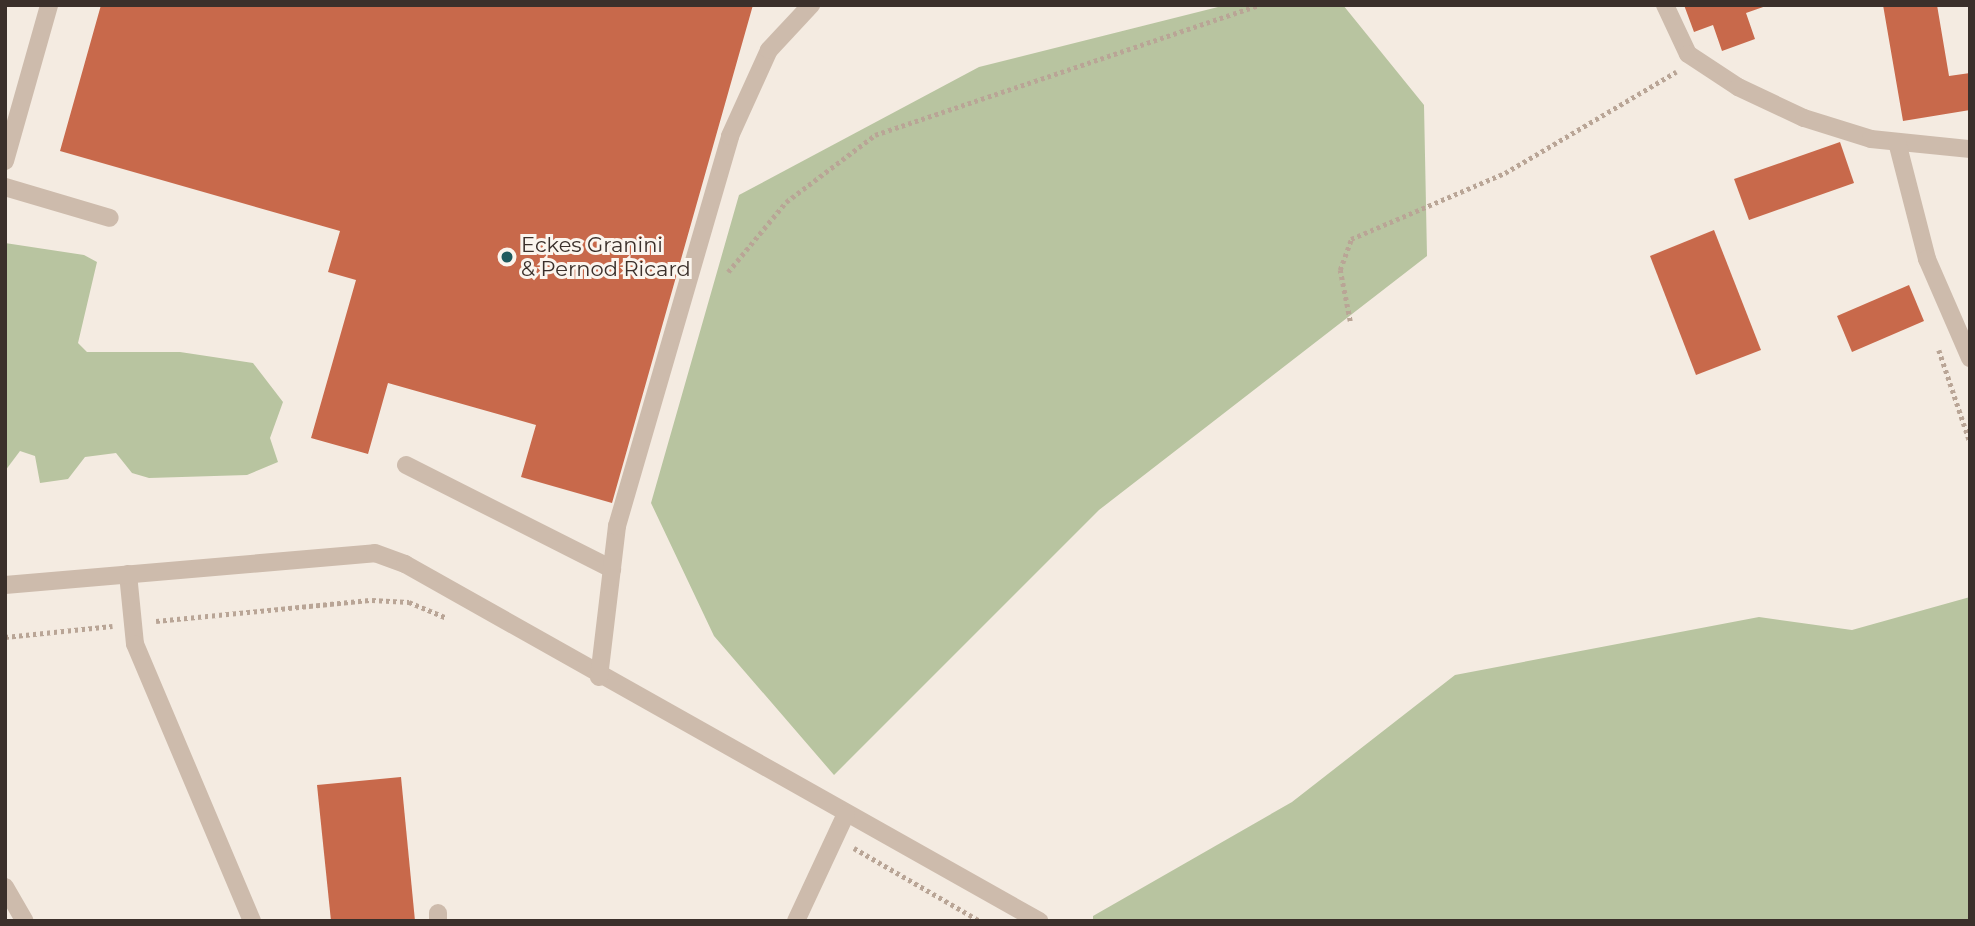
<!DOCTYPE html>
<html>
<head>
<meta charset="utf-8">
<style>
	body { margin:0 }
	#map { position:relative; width:1975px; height:926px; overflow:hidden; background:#f4ebe1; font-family:Montserrat,sans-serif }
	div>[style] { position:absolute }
	.green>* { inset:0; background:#b8c4a0 }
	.building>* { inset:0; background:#c8694b }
	.path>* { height:4.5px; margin-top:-2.25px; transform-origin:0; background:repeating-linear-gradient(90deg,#b9a596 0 3.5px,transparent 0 7px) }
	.lane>* { height:18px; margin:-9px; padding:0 9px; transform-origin:9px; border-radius:9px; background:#cdbbac }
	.dots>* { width:19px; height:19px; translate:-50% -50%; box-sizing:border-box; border:4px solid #fbf5ee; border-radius:50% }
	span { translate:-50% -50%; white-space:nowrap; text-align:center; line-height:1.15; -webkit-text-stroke:6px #fbf5ee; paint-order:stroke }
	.poi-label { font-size:21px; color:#3b302b }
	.left { translate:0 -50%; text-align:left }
	.frame { position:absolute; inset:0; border:7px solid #3b302b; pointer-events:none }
</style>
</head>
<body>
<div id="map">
	<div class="green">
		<div style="clip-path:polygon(1226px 5px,1343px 5px,1424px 105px,1427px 256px,1099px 510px,834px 775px,714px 636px,651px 503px,739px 195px,979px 67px)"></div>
		<div style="clip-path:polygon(5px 243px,84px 255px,97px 262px,78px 343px,87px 352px,180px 352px,253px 363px,283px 402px,270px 438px,278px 462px,247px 475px,149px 478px,132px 473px,116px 453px,85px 457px,68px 479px,40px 483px,35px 456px,20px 451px,5px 471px)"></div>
		<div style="clip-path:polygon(1970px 597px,1970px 921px,1093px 921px,1093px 916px,1292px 802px,1455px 675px,1759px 617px,1852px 630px)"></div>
	</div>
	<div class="building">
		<div style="clip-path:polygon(101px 5px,753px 5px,612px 503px,521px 477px,536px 425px,388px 383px,368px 454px,311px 438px,356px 280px,328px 272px,340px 231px,60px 151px)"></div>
		<div style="clip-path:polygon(1684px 5px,1766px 5px,1766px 6px,1746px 13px,1755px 39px,1722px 51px,1713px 25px,1694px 32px)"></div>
		<div style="clip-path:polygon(1883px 5px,1937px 5px,1949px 76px,1970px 73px,1970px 110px,1903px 121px)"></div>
		<div style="clip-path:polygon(1840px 142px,1854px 183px,1749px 220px,1734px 179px)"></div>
		<div style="clip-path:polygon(1714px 230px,1761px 350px,1696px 375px,1650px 256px)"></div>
		<div style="clip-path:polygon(1909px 285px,1924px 321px,1852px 352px,1837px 316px)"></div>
		<div style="clip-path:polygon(401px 777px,415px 921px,331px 921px,317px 785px)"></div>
	</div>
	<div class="path">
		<div style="left:728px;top:272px;width:91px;rotate:-50.4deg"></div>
		<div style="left:786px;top:202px;width:111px;rotate:-37deg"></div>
		<div style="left:875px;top:135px;width:405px;rotate:-18.7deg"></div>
		<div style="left:1350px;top:321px;width:52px;rotate:-101.1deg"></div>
		<div style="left:1340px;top:270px;width:33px;rotate:-70deg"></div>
		<div style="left:1351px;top:239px;width:168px;rotate:-23.2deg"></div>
		<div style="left:1505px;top:173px;width:199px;rotate:-30.6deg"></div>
		<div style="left:1939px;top:350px;width:97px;rotate:71.4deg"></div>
		<div style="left:156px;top:621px;width:217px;rotate:-5.6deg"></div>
		<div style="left:372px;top:600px;width:37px;rotate:3deg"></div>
		<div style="left:409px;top:602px;width:41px;rotate:22.8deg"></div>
		<div style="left:5px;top:637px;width:108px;rotate:-5.9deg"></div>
		<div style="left:854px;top:848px;width:146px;rotate:30.1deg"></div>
	</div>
	<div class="lane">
		<div style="left:1665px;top:5px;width:54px;rotate:64.9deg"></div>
		<div style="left:1688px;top:54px;width:60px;rotate:33.4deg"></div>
		<div style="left:1738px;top:87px;width:73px;rotate:25.2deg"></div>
		<div style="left:1804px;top:118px;width:70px;rotate:17.4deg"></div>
		<div style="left:1871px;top:139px;width:100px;rotate:5.8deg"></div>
		<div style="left:1897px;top:142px;width:121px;rotate:75.6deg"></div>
		<div style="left:1927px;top:259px;width:108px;rotate:66.5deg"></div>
		<div style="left:5px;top:161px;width:162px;rotate:-74.2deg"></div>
		<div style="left:5px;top:187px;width:109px;rotate:16.4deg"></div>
		<div style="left:406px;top:465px;width:231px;rotate:26.8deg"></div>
		<div style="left:128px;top:574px;width:70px;rotate:84.3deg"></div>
		<div style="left:135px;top:644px;width:301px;rotate:67.1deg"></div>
		<div style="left:5px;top:585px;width:371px;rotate:-4.9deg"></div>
		<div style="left:375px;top:553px;width:32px;rotate:20deg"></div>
		<div style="left:405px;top:564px;width:728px;rotate:29.38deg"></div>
		<div style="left:599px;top:677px;width:152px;rotate:-83.2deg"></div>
		<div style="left:617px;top:526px;width:406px;rotate:-73.8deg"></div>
		<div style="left:730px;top:136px;width:94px;rotate:-65.6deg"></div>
		<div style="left:769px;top:50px;width:62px;rotate:-47deg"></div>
		<div style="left:5px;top:887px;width:39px;rotate:60deg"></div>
		<div style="left:438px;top:913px;width:8px;rotate:90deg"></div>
		<div style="left:796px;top:921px;width:118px;rotate:-65deg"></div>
	</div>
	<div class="dots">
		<div style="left:507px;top:257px;background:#1f5a5e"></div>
	</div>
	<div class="poi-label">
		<span class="left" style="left:521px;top:257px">Eckes Granini<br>&amp; Pernod Ricard</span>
	</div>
	<div class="frame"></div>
</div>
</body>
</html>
